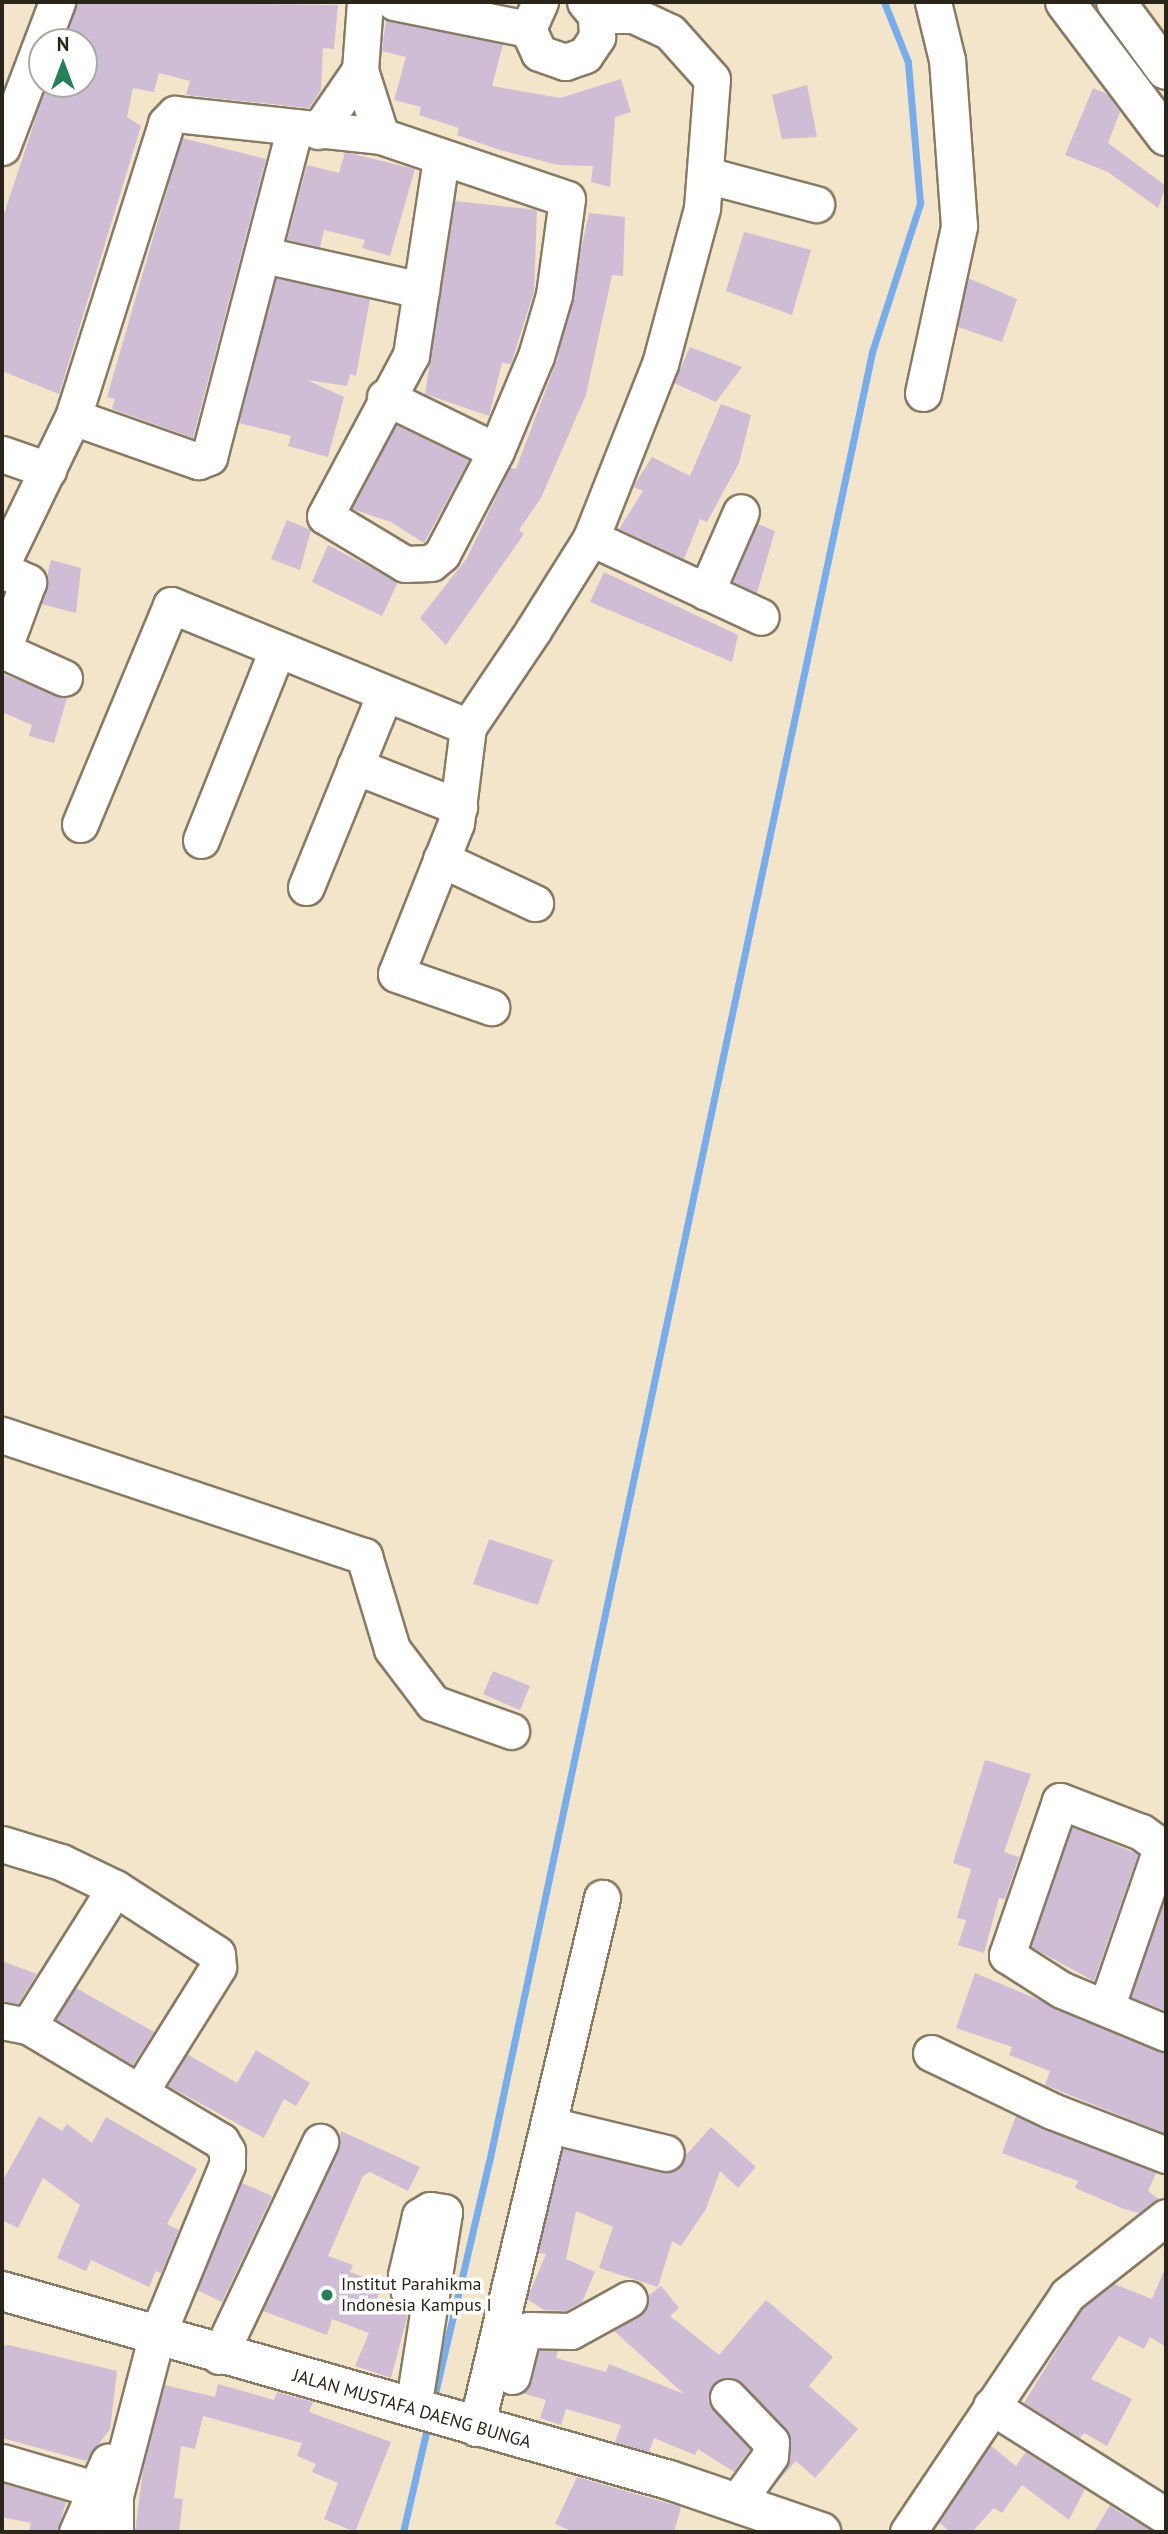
<!DOCTYPE html>
<html>
<head>
<meta charset="utf-8">
<style>
	body { margin:0 }
	#map { position:relative; width:1168px; height:2534px; overflow:hidden; background:#f3e5ca; font-family:"PT Sans",sans-serif }
	div>[style] { position:absolute }
	.stream>* { height:7px; margin:-3.5px; padding:0 3.5px; transform-origin:3.5px; border-radius:3.5px; background:#77aded }
	.building>* { inset:0; background:#cebdd5 }
	.roads { filter:drop-shadow(2px 0 #887b63) drop-shadow(-2px 0 #887b63) drop-shadow(0 2px #887b63) drop-shadow(0 -2px #887b63) }
	.minor>* { height:35px; margin:-17.5px; padding:0 17.5px; transform-origin:17.5px; border-radius:17.5px; background:#fff }
	.major>* { height:38px; margin:-19px; padding:0 19px; transform-origin:19px; border-radius:19px; background:#fff }
	.dots>* { width:19px; height:19px; translate:-50% -50%; box-sizing:border-box; border:4px solid #fff; border-radius:50% }
	span { translate:-50% -50%; white-space:nowrap; text-align:center; line-height:1.15; -webkit-text-stroke:7px #fff; paint-order:stroke }
	.poi-label { font-size:18px; color:#2a251b }
	.left { translate:0 -50%; text-align:left }
	.street-label { font-size:18px; color:#2a251b }
	.frame { position:absolute; inset:0; border:4px solid #2a251b; pointer-events:none }
	.north { position:absolute; left:28px; top:28px; width:70px; height:70px; box-sizing:border-box; background:#fff; border:2px solid #aaa8a4; border-radius:50%; rotate:0deg; font-size:19px; font-weight:700; line-height:28px; text-align:center; color:#2a251b }
	.north::after { content:''; display:block; margin:auto; width:24px; height:32px; background:#238057; clip-path:polygon(50% 0,100% 100%,50% 72%,0 100%) }
</style>
</head>
<body>
<div id="map">
	<div class="stream">
		<div style="left:433px;top:2402px;width:246px;rotate:-76.9deg"></div>
		<div style="left:489px;top:2162px;width:1850px;rotate:-78.05deg"></div>
		<div style="left:872px;top:352px;width:157px;rotate:-72.1deg"></div>
		<div style="left:920px;top:203px;width:142px;rotate:-94.9deg"></div>
		<div style="left:908px;top:62px;width:65px;rotate:-111.8deg"></div>
		<div style="left:403px;top:2532px;width:111px;rotate:-77deg"></div>
	</div>
	<div class="building">
		<div style="clip-path:polygon(77px 2px,338px 5px,334px 49px,323px 48px,321px 90px,309px 108px,186px 95px,190px 81px,159px 73px,154px 92px,133px 88px,127px 117px,141px 126px,59px 394px,2px 371px,2px 220px,47px 84px,84px 84px,84px 42px,63px 42px)"></div>
		<div style="clip-path:polygon(386px 20px,503px 44px,492px 86px,560px 98px,621px 79px,631px 112px,615px 117px,610px 187px,591px 182px,593px 166px,558px 165px,500px 150px,457px 135px,459px 128px,419px 115px,421px 107px,394px 100px,406px 57px,382px 51px)"></div>
		<div style="clip-path:polygon(807px 85px,817px 137px,782px 139px,772px 95px)"></div>
		<div style="clip-path:polygon(1093px 88px,1107px 94px,1120px 112px,1108px 143px,1166px 186px,1158px 208px,1108px 172px,1065px 155px)"></div>
		<div style="clip-path:polygon(182px 138px,266px 159px,193px 438px,112px 409px,115px 399px,107px 397px)"></div>
		<div style="clip-path:polygon(345px 152px,415px 169px,390px 256px,362px 248px,365px 240px,324px 230px,320px 247px,287px 240px,307px 165px,339px 173px)"></div>
		<div style="clip-path:polygon(455px 201px,537px 210px,534px 291px,511px 364px,502px 363px,489px 416px,425px 394px)"></div>
		<div style="clip-path:polygon(589px 213px,625px 217px,623px 276px,612px 275px,586px 395px,541px 498px,519px 530px,524px 534px,446px 645px,420px 618px,467px 558px,510px 468px,516px 469px,557px 360px)"></div>
		<div style="clip-path:polygon(744px 232px,811px 250px,792px 315px,726px 291px)"></div>
		<div style="clip-path:polygon(276px 278px,370px 299px,356px 376px,350px 374px,347px 386px,307px 380px,344px 397px,328px 457px,288px 446px,291px 436px,239px 423px)"></div>
		<div style="clip-path:polygon(968px 278px,1017px 299px,1002px 342px,958px 327px)"></div>
		<div style="clip-path:polygon(690px 347px,742px 367px,716px 402px,674px 383px)"></div>
		<div style="clip-path:polygon(721px 404px,751px 415px,739px 463px,707px 522px,700px 519px,684px 559px,619px 529px,643px 491px,633px 487px,652px 457px,690px 476px)"></div>
		<div style="clip-path:polygon(396px 425px,469px 460px,424px 543px,391px 522px,352px 509px)"></div>
		<div style="clip-path:polygon(287px 520px,311px 530px,300px 570px,271px 559px)"></div>
		<div style="clip-path:polygon(758px 524px,775px 531px,757px 593px,733px 582px)"></div>
		<div style="clip-path:polygon(328px 545px,398px 582px,382px 616px,312px 582px)"></div>
		<div style="clip-path:polygon(51px 560px,81px 568px,76px 613px,41px 604px)"></div>
		<div style="clip-path:polygon(604px 572px,738px 635px,732px 662px,590px 602px)"></div>
		<div style="clip-path:polygon(2px 674px,67px 698px,54px 743px,29px 736px,32px 725px,2px 712px)"></div>
		<div style="clip-path:polygon(489px 1539px,553px 1560px,538px 1605px,473px 1584px)"></div>
		<div style="clip-path:polygon(493px 1671px,530px 1686px,520px 1710px,483px 1694px)"></div>
		<div style="clip-path:polygon(985px 1760px,1031px 1774px,1004px 1852px,1019px 1857px,1005px 1899px,999px 1898px,984px 1953px,958px 1945px,966px 1920px,957px 1918px,971px 1869px,953px 1863px)"></div>
		<div style="clip-path:polygon(1072px 1827px,1138px 1854px,1094px 1981px,1031px 1947px)"></div>
		<div style="clip-path:polygon(1166px 1895px,1166px 2011px,1131px 1997px)"></div>
		<div style="clip-path:polygon(2px 1961px,37px 1974px,18px 2004px,2px 2001px)"></div>
		<div style="clip-path:polygon(975px 1973px,1166px 2053px,1166px 2134px,1045px 2085px,1050px 2071px,1009px 2055px,1012px 2047px,956px 2028px)"></div>
		<div style="clip-path:polygon(76px 1988px,154px 2032px,133px 2065px,56px 2019px)"></div>
		<div style="clip-path:polygon(256px 2050px,310px 2083px,296px 2106px,284px 2099px,264px 2138px,168px 2086px,187px 2054px,237px 2083px)"></div>
		<div style="clip-path:polygon(39px 2116px,62px 2131px,67px 2124px,92px 2143px,106px 2117px,197px 2169px,167px 2224px,179px 2230px,161px 2273px,156px 2271px,149px 2287px,91px 2260px,86px 2271px,57px 2258px,80px 2205px,43px 2178px,18px 2228px,2px 2220px,2px 2182px)"></div>
		<div style="clip-path:polygon(1016px 2116px,1156px 2173px,1148px 2191px,1159px 2199px,1139px 2213px,1124px 2209px,1075px 2188px,1078px 2181px,1002px 2153px)"></div>
		<div style="clip-path:polygon(711px 2127px,756px 2167px,738px 2188px,720px 2171px,706px 2209px,681px 2246px,672px 2241px,658px 2287px,599px 2268px,613px 2227px,576px 2211px,566px 2259px,595px 2272px,582px 2302px,566px 2311px,544px 2310px,527px 2299px,546px 2254px,538px 2253px,563px 2149px,671px 2172px)"></div>
		<div style="clip-path:polygon(341px 2131px,420px 2167px,408px 2191px,370px 2172px,363px 2176px,328px 2256px,353px 2265px,350px 2272px,383px 2284px,377px 2298px,408px 2314px,391px 2378px,355px 2366px,369px 2333px,332px 2319px,327px 2335px,263px 2311px,338px 2151px)"></div>
		<div style="clip-path:polygon(242px 2183px,272px 2196px,222px 2302px,197px 2290px)"></div>
		<div style="clip-path:polygon(1166px 2266px,1166px 2347px,1150px 2337px,1144px 2349px,1119px 2336px,1091px 2379px,1132px 2399px,1107px 2446px,1084px 2433px,1080px 2438px,1024px 2403px,1082px 2309px,1114px 2284px,1152px 2299px)"></div>
		<div style="clip-path:polygon(661px 2286px,679px 2308px,670px 2316px,719px 2355px,766px 2300px,833px 2357px,809px 2386px,858px 2429px,815px 2478px,796px 2461px,769px 2491px,787px 2467px,790px 2436px,733px 2378px,715px 2382px,708px 2401px,750px 2449px,734px 2472px,698px 2449px,695px 2455px,654px 2438px,649px 2452px,615px 2442px,621px 2425px,566px 2409px,561px 2425px,540px 2418px,546px 2400px,522px 2393px,532px 2381px,539px 2350px,558px 2351px,556px 2358px,606px 2372px,609px 2364px,684px 2394px,614px 2331px,639px 2316px,648px 2296px)"></div>
		<div style="clip-path:polygon(9px 2345px,117px 2371px,110px 2429px,86px 2461px,2px 2438px,2px 2346px)"></div>
		<div style="clip-path:polygon(218px 2384px,274px 2400px,277px 2392px,313px 2402px,309px 2412px,391px 2442px,355px 2532px,324px 2519px,338px 2483px,312px 2472px,316px 2464px,297px 2456px,302px 2443px,203px 2416px,195px 2449px,181px 2446px,174px 2498px,183px 2499px,179px 2532px,135px 2532px,144px 2462px,165px 2385px,215px 2397px)"></div>
		<div style="clip-path:polygon(990px 2445px,1016px 2466px,1026px 2452px,1085px 2489px,1069px 2520px,1022px 2485px,1002px 2513px,994px 2508px,972px 2532px,950px 2532px,939px 2522px)"></div>
		<div style="clip-path:polygon(577px 2477px,681px 2507px,674px 2532px,574px 2532px,555px 2524px)"></div>
		<div style="clip-path:polygon(2px 2483px,66px 2502px,57px 2532px,29px 2532px,31px 2523px,2px 2517px)"></div>
		<div style="clip-path:polygon(1110px 2505px,1116px 2510px,1154px 2532px,1094px 2532px)"></div>
	</div>
	<div class="roads">
		<div class="minor">
			<div style="left:365px;top:2px;width:68px;rotate:94.2deg"></div>
			<div style="left:360px;top:70px;width:69px;rotate:72.3deg"></div>
			<div style="left:394px;top:2px;width:137px;rotate:11.4deg"></div>
			<div style="left:540px;top:2px;width:30px;rotate:114deg"></div>
			<div style="left:528px;top:29px;width:26px;rotate:65deg"></div>
			<div style="left:539px;top:53px;width:28px;rotate:19deg"></div>
			<div style="left:565px;top:62px;width:21px;rotate:-19deg"></div>
			<div style="left:585px;top:55px;width:22px;rotate:-56deg"></div>
			<div style="left:597px;top:37px;width:22px;rotate:-93deg"></div>
			<div style="left:596px;top:15px;width:17px;rotate:-130deg"></div>
			<div style="left:318px;top:131px;width:74px;rotate:-55.5deg"></div>
			<div style="left:2px;top:147px;width:155px;rotate:-69.2deg"></div>
			<div style="left:706px;top:175px;width:114px;rotate:14.8deg"></div>
			<div style="left:264px;top:255px;width:161px;rotate:12.6deg"></div>
			<div style="left:923px;top:393px;width:171px;rotate:-77.8deg"></div>
			<div style="left:959px;top:226px;width:166px;rotate:-94.1deg"></div>
			<div style="left:947px;top:60px;width:60px;rotate:-103.6deg"></div>
			<div style="left:385px;top:397px;width:123px;rotate:25.9deg"></div>
			<div style="left:73px;top:417px;width:133px;rotate:19.4deg"></div>
			<div style="left:198px;top:461px;width:12px;rotate:-20deg"></div>
			<div style="left:209px;top:457px;width:338px;rotate:-75.4deg"></div>
			<div style="left:2px;top:454px;width:49px;rotate:19.2deg"></div>
			<div style="left:591px;top:538px;width:187px;rotate:24.9deg"></div>
			<div style="left:2px;top:563px;width:162px;rotate:-64.1deg"></div>
			<div style="left:73px;top:417px;width:308px;rotate:-72.4deg"></div>
			<div style="left:166px;top:123px;width:13px;rotate:-45deg"></div>
			<div style="left:175px;top:114px;width:207px;rotate:6.1deg"></div>
			<div style="left:381px;top:136px;width:196px;rotate:18.7deg"></div>
			<div style="left:567px;top:199px;width:97px;rotate:97.7deg"></div>
			<div style="left:554px;top:295px;width:64px;rotate:106.4deg"></div>
			<div style="left:536px;top:356px;width:103px;rotate:112.8deg"></div>
			<div style="left:496px;top:451px;width:116px;rotate:117.7deg"></div>
			<div style="left:442px;top:554px;width:14px;rotate:141deg"></div>
			<div style="left:431px;top:563px;width:26px;rotate:178deg"></div>
			<div style="left:405px;top:564px;width:93px;rotate:-149deg"></div>
			<div style="left:325px;top:516px;width:183px;rotate:-61.9deg"></div>
			<div style="left:411px;top:355px;width:198px;rotate:-81.3deg"></div>
			<div style="left:2px;top:570px;width:29px;rotate:25deg"></div>
			<div style="left:28px;top:582px;width:72px;rotate:110.2deg"></div>
			<div style="left:706px;top:592px;width:87px;rotate:-66.4deg"></div>
			<div style="left:2px;top:650px;width:68px;rotate:24.3deg"></div>
			<div style="left:468px;top:727px;width:97px;rotate:97.1deg"></div>
			<div style="left:456px;top:823px;width:162px;rotate:111.7deg"></div>
			<div style="left:396px;top:974px;width:101px;rotate:19.2deg"></div>
			<div style="left:355px;top:766px;width:112px;rotate:21.5deg"></div>
			<div style="left:80px;top:824px;width:237px;rotate:-67.4deg"></div>
			<div style="left:171px;top:605px;width:321px;rotate:22.3deg"></div>
			<div style="left:468px;top:727px;width:118px;rotate:-56deg"></div>
			<div style="left:534px;top:629px;width:107px;rotate:-57.9deg"></div>
			<div style="left:591px;top:538px;width:187px;rotate:-68.4deg"></div>
			<div style="left:660px;top:364px;width:162px;rotate:-74.9deg"></div>
			<div style="left:702px;top:208px;width:129px;rotate:-85.6deg"></div>
			<div style="left:712px;top:79px;width:63px;rotate:-131.8deg"></div>
			<div style="left:670px;top:32px;width:40px;rotate:-155deg"></div>
			<div style="left:634px;top:15px;width:38px;rotate:180deg"></div>
			<div style="left:596px;top:15px;width:14px;rotate:-65deg"></div>
			<div style="left:201px;top:840px;width:205px;rotate:-68.2deg"></div>
			<div style="left:441px;top:859px;width:104px;rotate:25.1deg"></div>
			<div style="left:306px;top:887px;width:209px;rotate:-67.8deg"></div>
			<div style="left:2px;top:1435px;width:382px;rotate:18.5deg"></div>
			<div style="left:364px;top:1556px;width:97px;rotate:73.2deg"></div>
			<div style="left:392px;top:1649px;width:68px;rotate:52.8deg"></div>
			<div style="left:433px;top:1703px;width:83px;rotate:19.7deg"></div>
			<div style="left:2px;top:1844px;width:62px;rotate:17deg"></div>
			<div style="left:61px;top:1862px;width:60px;rotate:25.7deg"></div>
			<div style="left:115px;top:1888px;width:121px;rotate:32.9deg"></div>
			<div style="left:217px;top:1954px;width:13px;rotate:86deg"></div>
			<div style="left:218px;top:1967px;width:147px;rotate:122deg"></div>
			<div style="left:1166px;top:1850px;width:31px;rotate:-144deg"></div>
			<div style="left:1141px;top:1832px;width:87px;rotate:-159.1deg"></div>
			<div style="left:1060px;top:1801px;width:163px;rotate:109deg"></div>
			<div style="left:1007px;top:1955px;width:65px;rotate:32.5deg"></div>
			<div style="left:1062px;top:1990px;width:113px;rotate:22.5deg"></div>
			<div style="left:1106px;top:2008px;width:169px;rotate:-71deg"></div>
			<div style="left:2px;top:2021px;width:26px;rotate:11deg"></div>
			<div style="left:28px;top:2026px;width:225px;rotate:30.8deg"></div>
			<div style="left:221px;top:2141px;width:12px;rotate:59deg"></div>
			<div style="left:227px;top:2151px;width:14px;rotate:90deg"></div>
			<div style="left:227px;top:2165px;width:187px;rotate:112.3deg"></div>
			<div style="left:156px;top:2338px;width:162px;rotate:104.6deg"></div>
			<div style="left:115px;top:2495px;width:37px;rotate:90deg"></div>
			<div style="left:28px;top:2026px;width:163px;rotate:-57.8deg"></div>
			<div style="left:931px;top:2053px;width:134px;rotate:25.6deg"></div>
			<div style="left:1052px;top:2111px;width:122px;rotate:21.1deg"></div>
			<div style="left:550px;top:2125px;width:119px;rotate:13.6deg"></div>
			<div style="left:219px;top:2356px;width:237px;rotate:-64.7deg"></div>
			<div style="left:512px;top:2376px;width:41px;rotate:-76deg"></div>
			<div style="left:522px;top:2336px;width:9px;rotate:-41deg"></div>
			<div style="left:529px;top:2330px;width:42px;rotate:1.4deg"></div>
			<div style="left:571px;top:2331px;width:66px;rotate:-28.9deg"></div>
			<div style="left:728px;top:2397px;width:62px;rotate:46.3deg"></div>
			<div style="left:771px;top:2442px;width:14px;rotate:94deg"></div>
			<div style="left:770px;top:2456px;width:57px;rotate:125.7deg"></div>
			<div style="left:991px;top:2406px;width:207px;rotate:32.2deg"></div>
			<div style="left:413px;top:2408px;width:198px;rotate:-81deg"></div>
			<div style="left:444px;top:2212px;width:14px;rotate:-172deg"></div>
			<div style="left:430px;top:2210px;width:12px;rotate:149deg"></div>
			<div style="left:420px;top:2216px;width:61px;rotate:103.3deg"></div>
			<div style="left:406px;top:2275px;width:17px;rotate:80deg"></div>
			<div style="left:409px;top:2292px;width:22px;rotate:27deg"></div>
			<div style="left:476px;top:2428px;width:545px;rotate:-76.63deg"></div>
			<div style="left:2px;top:2462px;width:118px;rotate:16.3deg"></div>
			<div style="left:77px;top:2532px;width:77px;rotate:-66.1deg"></div>
			<div style="left:908px;top:2532px;width:285px;rotate:-56.1deg"></div>
			<div style="left:1067px;top:2295px;width:126px;rotate:-38.2deg"></div>
		</div>
		<div class="major">
			<div style="left:1065px;top:2px;width:168px;rotate:53deg"></div>
			<div style="left:1116px;top:2px;width:84px;rotate:53.7deg"></div>
			<div style="left:2px;top:2291px;width:693px;rotate:15.82deg"></div>
			<div style="left:669px;top:2480px;width:161px;rotate:18.9deg"></div>
		</div>
	</div>
	<div class="dots">
		<div style="left:327px;top:2295px;background:#238057"></div>
	</div>
	<div class="poi-label">
		<span class="left" style="left:341px;top:2295px">Institut Parahikma<br>Indonesia Kampus I</span>
	</div>
	<div class="street-label">
		<span style="left:412px;top:2409px;rotate:16deg">JALAN MUSTAFA DAENG BUNGA</span>
	</div>
	<div class="frame"></div>
	<div class="north">N</div>
</div>
</body>
</html>
